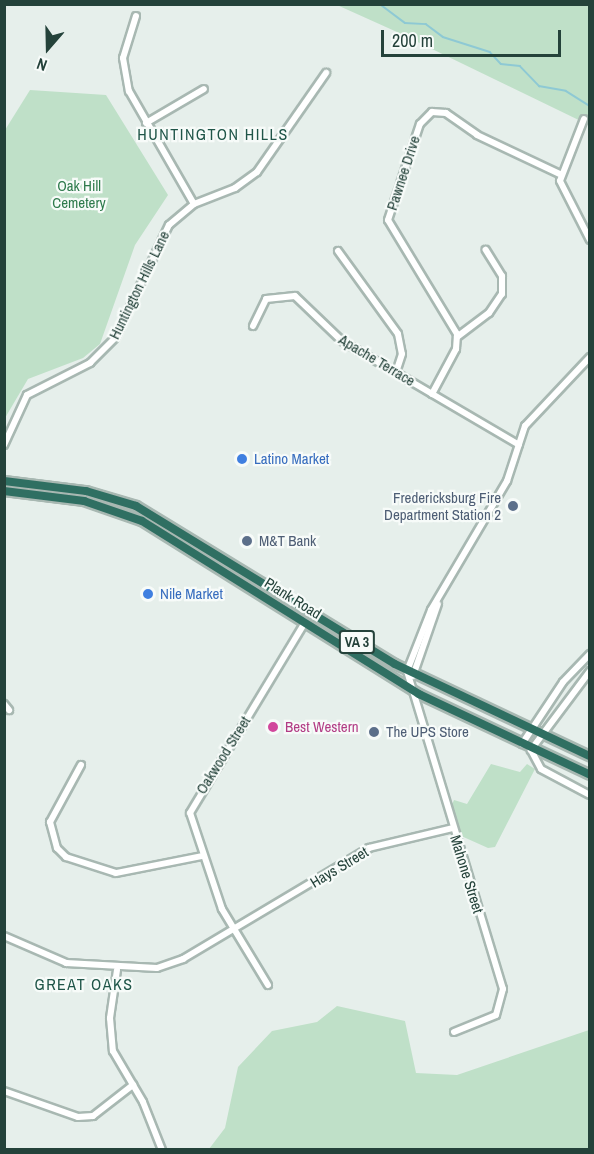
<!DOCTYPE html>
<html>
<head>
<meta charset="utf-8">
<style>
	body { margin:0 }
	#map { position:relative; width:594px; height:1154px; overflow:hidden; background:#e6efeb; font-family:"Archivo Narrow",sans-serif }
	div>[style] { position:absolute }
	.green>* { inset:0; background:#bfe0c8 }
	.stream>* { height:1.5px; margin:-0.75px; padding:0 0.75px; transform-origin:0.75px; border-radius:0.75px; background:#8ec9d4 }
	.roads { filter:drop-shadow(2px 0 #a8b8b2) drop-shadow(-2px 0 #a8b8b2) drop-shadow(0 2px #a8b8b2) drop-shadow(0 -2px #a8b8b2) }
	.minor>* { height:6px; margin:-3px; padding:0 3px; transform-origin:3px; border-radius:3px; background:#fff }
	.highway>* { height:8px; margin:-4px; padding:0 4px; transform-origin:4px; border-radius:4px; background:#2f6f62 }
	.dots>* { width:16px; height:16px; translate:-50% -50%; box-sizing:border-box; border:3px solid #f7fbf9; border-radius:50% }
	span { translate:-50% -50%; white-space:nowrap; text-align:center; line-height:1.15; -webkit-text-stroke:4.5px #f7fbf9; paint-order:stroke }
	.shield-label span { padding:2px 4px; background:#f7fbf9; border:2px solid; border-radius:4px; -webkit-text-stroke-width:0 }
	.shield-label { font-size:14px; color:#24423a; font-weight:700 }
	.street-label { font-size:15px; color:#24423a }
	.park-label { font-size:15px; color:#2d7a4b }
	.shop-label { font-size:15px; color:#366cbe }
	.left { translate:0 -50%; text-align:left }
	.service-label { font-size:15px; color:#4e5e75 }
	.right { translate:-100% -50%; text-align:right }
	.hotel-label { font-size:15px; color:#b23c85 }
	.neighbourhood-label { font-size:16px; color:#1f5548; letter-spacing:1.5px }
	.frame { position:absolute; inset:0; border:6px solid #24423a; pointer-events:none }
	.north { position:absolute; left:18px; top:18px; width:60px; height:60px; -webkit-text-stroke:4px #f7fbf9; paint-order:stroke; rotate:200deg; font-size:16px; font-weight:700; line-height:24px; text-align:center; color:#24423a }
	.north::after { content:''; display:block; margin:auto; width:21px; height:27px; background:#24423a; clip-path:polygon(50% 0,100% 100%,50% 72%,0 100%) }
	.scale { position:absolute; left:381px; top:30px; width:180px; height:27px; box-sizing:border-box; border:3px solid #24423a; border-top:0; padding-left:8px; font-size:18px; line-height:21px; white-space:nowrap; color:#24423a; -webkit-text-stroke:4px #f7fbf9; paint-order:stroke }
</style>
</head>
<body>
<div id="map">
	<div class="green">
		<div style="clip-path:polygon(337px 5px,589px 5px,589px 125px,397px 32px)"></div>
		<div style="clip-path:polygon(30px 90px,106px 95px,168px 195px,135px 245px,100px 344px,83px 358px,28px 379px,5px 418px,5px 130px)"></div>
		<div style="clip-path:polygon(491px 764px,520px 772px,527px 764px,535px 769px,495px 847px,488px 848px,459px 835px,451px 807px,454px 800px,467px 804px)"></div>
		<div style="clip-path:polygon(337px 1006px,405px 1021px,416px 1073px,457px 1075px,589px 1030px,589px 1149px,209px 1149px,225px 1128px,238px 1067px,272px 1031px,317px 1022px)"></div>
	</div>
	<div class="stream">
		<div style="left:380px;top:4px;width:31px;rotate:37deg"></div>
		<div style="left:405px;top:23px;width:21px;rotate:3deg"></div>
		<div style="left:426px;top:24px;width:21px;rotate:37deg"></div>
		<div style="left:443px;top:37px;width:49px;rotate:17.7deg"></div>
		<div style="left:490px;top:52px;width:16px;rotate:47deg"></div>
		<div style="left:501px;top:64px;width:19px;rotate:6deg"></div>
		<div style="left:520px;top:66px;width:28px;rotate:46deg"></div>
		<div style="left:539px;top:86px;width:27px;rotate:10deg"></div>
		<div style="left:566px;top:91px;width:28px;rotate:32deg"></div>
	</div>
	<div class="roads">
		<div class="minor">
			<div style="left:136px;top:16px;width:44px;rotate:107.2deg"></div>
			<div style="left:123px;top:58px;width:34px;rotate:80deg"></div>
			<div style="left:129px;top:91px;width:130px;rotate:60.1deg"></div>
			<div style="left:584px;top:119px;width:66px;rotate:111.2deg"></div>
			<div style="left:560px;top:181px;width:66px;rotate:63deg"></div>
			<div style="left:146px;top:123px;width:67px;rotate:-30.4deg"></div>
			<div style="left:338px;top:251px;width:102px;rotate:54.1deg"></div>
			<div style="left:398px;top:334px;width:20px;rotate:79deg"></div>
			<div style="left:402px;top:354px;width:20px;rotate:108deg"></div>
			<div style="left:253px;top:326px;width:30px;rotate:-64deg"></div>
			<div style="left:266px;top:299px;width:29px;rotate:-6deg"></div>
			<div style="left:295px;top:296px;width:65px;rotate:43.8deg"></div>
			<div style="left:342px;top:341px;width:205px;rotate:30.4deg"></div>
			<div style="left:457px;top:337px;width:40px;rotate:-37deg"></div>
			<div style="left:489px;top:313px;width:23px;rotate:-56deg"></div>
			<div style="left:502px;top:294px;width:18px;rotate:-90deg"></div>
			<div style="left:502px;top:276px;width:31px;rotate:-122deg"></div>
			<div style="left:432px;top:394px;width:51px;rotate:-61.9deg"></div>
			<div style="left:456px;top:349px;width:15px;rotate:-86deg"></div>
			<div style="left:457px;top:334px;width:133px;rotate:-121.2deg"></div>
			<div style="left:388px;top:220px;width:101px;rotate:-71.6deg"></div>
			<div style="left:420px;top:124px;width:17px;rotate:-45deg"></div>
			<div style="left:432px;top:112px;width:14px;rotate:4deg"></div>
			<div style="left:446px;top:113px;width:38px;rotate:35deg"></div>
			<div style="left:477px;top:135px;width:92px;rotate:25.2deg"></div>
			<div style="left:4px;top:445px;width:55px;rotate:-65.3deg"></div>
			<div style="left:27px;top:395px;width:71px;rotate:-26.9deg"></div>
			<div style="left:90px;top:363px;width:35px;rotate:-45deg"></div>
			<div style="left:115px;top:338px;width:125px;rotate:-64.5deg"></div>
			<div style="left:169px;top:225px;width:33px;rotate:-40deg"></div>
			<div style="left:194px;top:204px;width:44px;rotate:-21.3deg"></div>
			<div style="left:235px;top:188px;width:27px;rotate:-36deg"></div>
			<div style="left:257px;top:172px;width:121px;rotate:-55.1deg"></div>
			<div style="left:590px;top:671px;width:99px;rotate:126.8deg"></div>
			<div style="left:531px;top:750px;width:21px;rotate:62deg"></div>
			<div style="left:541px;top:769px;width:55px;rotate:28deg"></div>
			<div style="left:413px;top:676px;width:76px;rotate:-70.9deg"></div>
			<div style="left:4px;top:704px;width:8px;rotate:50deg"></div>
			<div style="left:522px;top:744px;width:74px;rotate:-56.5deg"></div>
			<div style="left:563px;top:682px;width:39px;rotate:-46deg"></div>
			<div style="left:81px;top:765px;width:65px;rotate:118.5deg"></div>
			<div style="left:50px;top:822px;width:27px;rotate:75deg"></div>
			<div style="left:57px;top:848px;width:13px;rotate:45deg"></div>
			<div style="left:66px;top:857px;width:52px;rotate:17.7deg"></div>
			<div style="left:116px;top:873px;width:88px;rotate:-11.2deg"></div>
			<div style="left:4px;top:936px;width:68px;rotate:23.5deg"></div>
			<div style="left:66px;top:963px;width:91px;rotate:3.1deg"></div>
			<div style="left:157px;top:968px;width:28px;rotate:-19deg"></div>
			<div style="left:183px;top:959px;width:217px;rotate:-30.8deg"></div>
			<div style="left:369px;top:848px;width:86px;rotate:-13.4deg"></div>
			<div style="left:117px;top:970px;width:49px;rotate:98.3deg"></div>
			<div style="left:110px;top:1018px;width:33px;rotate:85deg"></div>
			<div style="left:113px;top:1051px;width:59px;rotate:59.5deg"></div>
			<div style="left:143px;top:1102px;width:52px;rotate:68.4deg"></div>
			<div style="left:268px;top:985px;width:89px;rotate:-121.2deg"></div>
			<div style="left:222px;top:909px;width:101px;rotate:-108.4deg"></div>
			<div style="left:190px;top:813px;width:223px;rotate:-58.9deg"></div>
			<div style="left:454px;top:1032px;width:45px;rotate:-22deg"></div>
			<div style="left:496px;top:1015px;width:27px;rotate:-75deg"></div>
			<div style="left:503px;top:989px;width:332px;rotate:-106.8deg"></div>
			<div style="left:407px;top:671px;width:66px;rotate:-68.5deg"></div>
			<div style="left:431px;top:610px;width:150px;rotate:-59.5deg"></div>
			<div style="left:507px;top:481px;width:58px;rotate:-71.9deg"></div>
			<div style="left:525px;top:426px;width:95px;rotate:-46.7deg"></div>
			<div style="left:4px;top:1091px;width:78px;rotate:19.4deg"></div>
			<div style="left:78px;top:1117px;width:15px;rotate:-4deg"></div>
			<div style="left:93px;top:1116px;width:51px;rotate:-37.8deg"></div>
		</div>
		<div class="highway">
			<div style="left:4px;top:481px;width:83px;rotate:7deg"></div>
			<div style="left:86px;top:491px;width:52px;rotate:16.7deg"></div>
			<div style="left:136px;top:506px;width:303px;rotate:31.4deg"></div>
			<div style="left:395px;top:664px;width:216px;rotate:25.3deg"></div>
			<div style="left:4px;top:491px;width:81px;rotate:7.1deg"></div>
			<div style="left:84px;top:501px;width:61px;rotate:19deg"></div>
			<div style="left:142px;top:521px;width:327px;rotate:32deg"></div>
			<div style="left:419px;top:694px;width:189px;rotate:25.3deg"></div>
		</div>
	</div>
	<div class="dots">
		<div style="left:242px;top:459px;background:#3f7fe0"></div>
		<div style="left:513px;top:506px;background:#5c6f8a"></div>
		<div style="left:247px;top:541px;background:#5c6f8a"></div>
		<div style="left:148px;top:594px;background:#3f7fe0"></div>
		<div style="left:273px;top:727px;background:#d1479c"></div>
		<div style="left:374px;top:732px;background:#5c6f8a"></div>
	</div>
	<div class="shield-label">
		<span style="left:357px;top:642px">VA 3</span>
	</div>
	<div class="street-label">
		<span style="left:403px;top:173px;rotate:-72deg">Pawnee Drive</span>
		<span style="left:139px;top:285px;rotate:-64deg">Huntington Hills Lane</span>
		<span style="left:377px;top:360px;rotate:31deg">Apache Terrace</span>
		<span style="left:293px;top:598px;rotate:32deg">Plank Road</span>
		<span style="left:223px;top:755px;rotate:-58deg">Oakwood Street</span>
		<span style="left:339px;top:867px;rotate:-31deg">Hays Street</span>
		<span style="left:467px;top:874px;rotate:73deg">Mahone Street</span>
	</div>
	<div class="park-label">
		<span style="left:79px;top:194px">Oak Hill<br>Cemetery</span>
	</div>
	<div class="shop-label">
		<span class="left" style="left:254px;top:459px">Latino Market</span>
		<span class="left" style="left:160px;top:594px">Nile Market</span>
	</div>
	<div class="service-label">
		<span class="right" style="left:501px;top:506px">Fredericksburg Fire<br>Department Station 2</span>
		<span class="left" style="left:259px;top:541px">M&amp;T Bank</span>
		<span class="left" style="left:386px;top:732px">The UPS Store</span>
	</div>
	<div class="hotel-label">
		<span class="left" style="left:285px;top:727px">Best Western</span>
	</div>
	<div class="neighbourhood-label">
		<span style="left:213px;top:134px">HUNTINGTON HILLS</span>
		<span style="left:84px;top:984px">GREAT OAKS</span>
	</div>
	<div class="frame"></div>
	<div class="north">N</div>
	<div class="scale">200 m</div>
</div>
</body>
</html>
